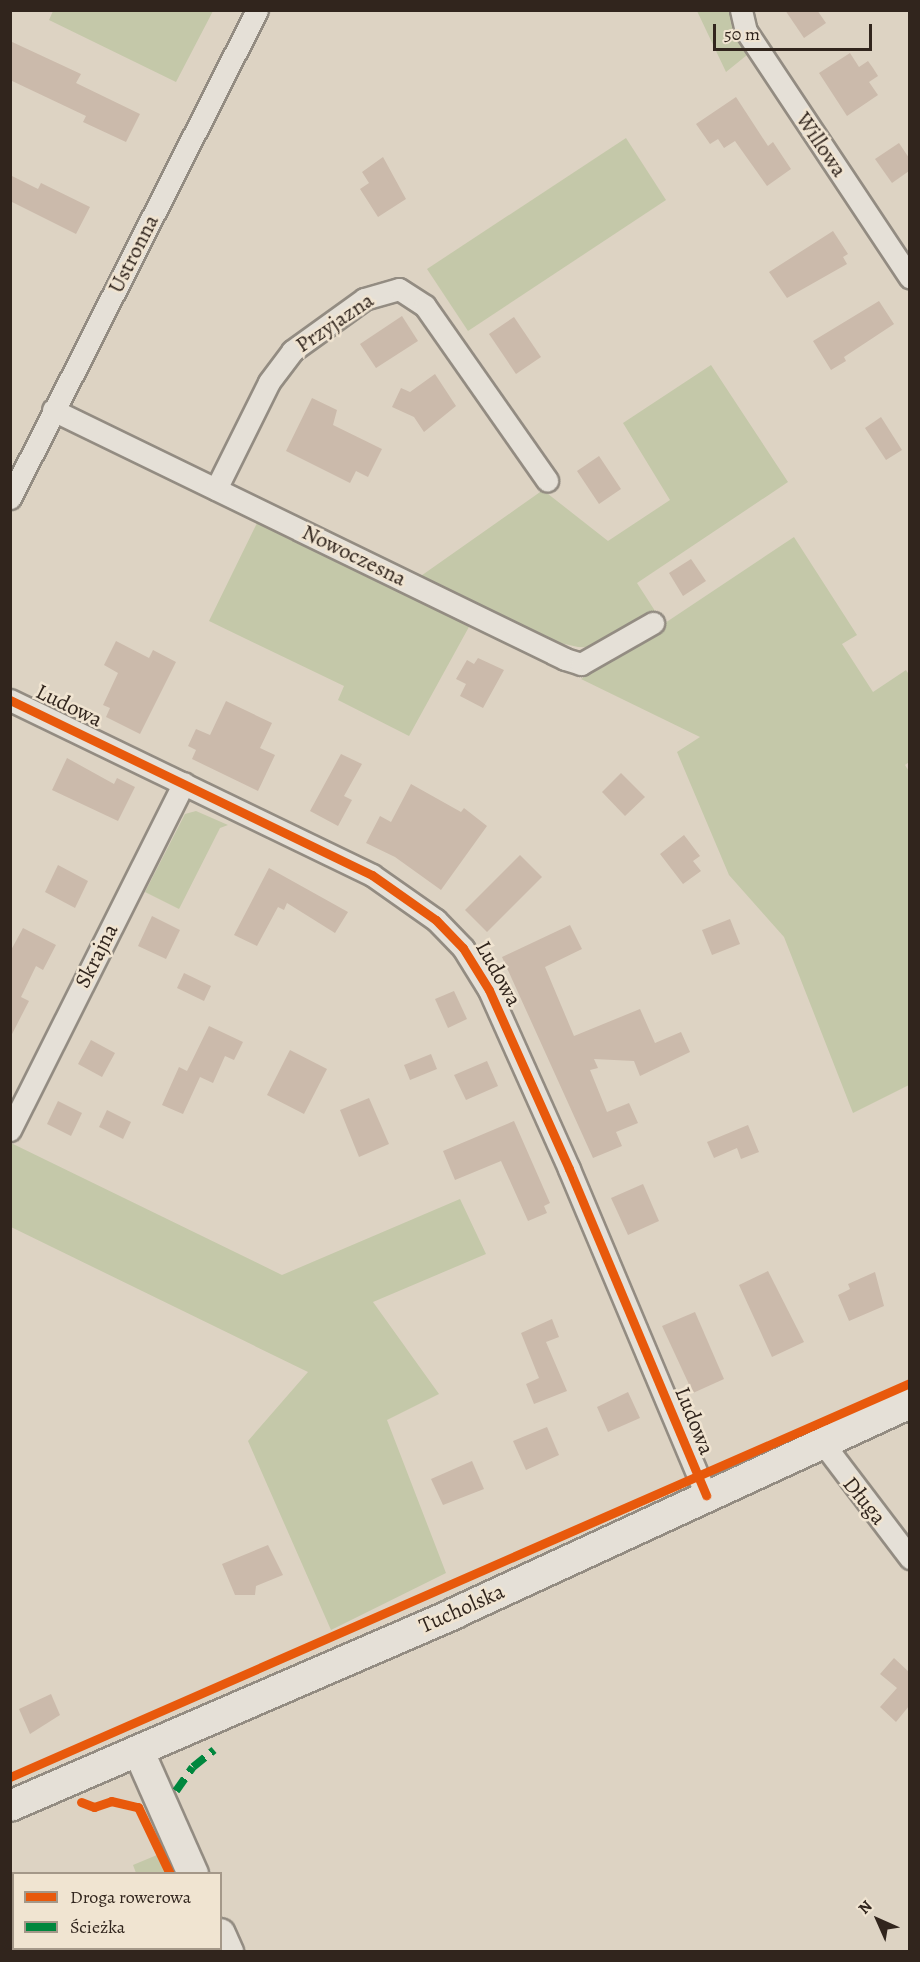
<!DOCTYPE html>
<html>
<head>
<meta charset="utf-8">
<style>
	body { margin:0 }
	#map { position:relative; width:920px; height:1962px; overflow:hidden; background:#ddd3c3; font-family:Alegreya,serif }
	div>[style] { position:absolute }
	.green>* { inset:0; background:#c4c8a9 }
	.building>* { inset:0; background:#cbbaab }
	.roads { filter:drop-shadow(2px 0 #938c82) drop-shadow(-2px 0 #938c82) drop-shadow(0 2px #938c82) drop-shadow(0 -2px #938c82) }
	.street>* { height:21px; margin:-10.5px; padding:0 10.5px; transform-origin:10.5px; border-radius:10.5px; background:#e5e0d7 }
	.secondary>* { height:30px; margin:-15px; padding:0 15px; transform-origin:15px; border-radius:15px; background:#e5e0d7 }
	.quiet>* { height:8px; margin-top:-4px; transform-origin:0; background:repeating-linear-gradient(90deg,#00873e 0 15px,transparent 0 23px) }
	.cycleway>* { height:9px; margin:-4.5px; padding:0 4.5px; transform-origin:4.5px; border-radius:4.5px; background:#e8590c }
	span { translate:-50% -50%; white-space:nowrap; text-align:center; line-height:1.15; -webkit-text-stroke:5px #f0e4d1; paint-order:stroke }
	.street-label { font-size:22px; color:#31251d }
	.frame { position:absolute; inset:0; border:12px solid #31251d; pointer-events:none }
	.legend { position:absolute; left:12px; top:1872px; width:210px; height:78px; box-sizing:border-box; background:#f0e4d1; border:2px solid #a49889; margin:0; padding:8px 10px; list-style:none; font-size:18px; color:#31251d }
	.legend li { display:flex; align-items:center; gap:12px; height:30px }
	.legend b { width:30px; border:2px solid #a49889 }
	.north { position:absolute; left:848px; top:1890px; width:60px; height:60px; -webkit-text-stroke:4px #f0e4d1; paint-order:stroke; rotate:315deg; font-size:16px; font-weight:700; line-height:24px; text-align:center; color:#31251d }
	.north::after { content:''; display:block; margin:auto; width:21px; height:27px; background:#31251d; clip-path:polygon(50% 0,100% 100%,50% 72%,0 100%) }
	.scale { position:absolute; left:713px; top:24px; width:159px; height:27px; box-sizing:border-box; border:3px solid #31251d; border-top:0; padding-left:8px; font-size:18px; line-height:21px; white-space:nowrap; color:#31251d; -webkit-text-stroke:4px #f0e4d1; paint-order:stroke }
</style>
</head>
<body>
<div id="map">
	<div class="green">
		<div style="clip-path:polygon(53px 11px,53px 10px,213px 11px,176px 82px,49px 20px)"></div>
		<div style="clip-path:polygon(697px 11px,734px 11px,732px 33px,747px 55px,726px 72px)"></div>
		<div style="clip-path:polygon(626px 138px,666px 200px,468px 331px,427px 269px)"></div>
		<div style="clip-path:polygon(711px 365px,788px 482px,637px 583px,657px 614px,604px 648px,578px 647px,538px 638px,418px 578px,543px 490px,608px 541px,670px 500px,623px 423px)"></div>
		<div style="clip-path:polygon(257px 523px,470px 625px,409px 736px,338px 700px,344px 686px,209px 621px)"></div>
		<div style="clip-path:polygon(794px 537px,857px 635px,842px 644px,873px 692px,906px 670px,910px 676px,909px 762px,905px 765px,910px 773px,909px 1085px,853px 1113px,784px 937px,729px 875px,677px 752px,700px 737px,581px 679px)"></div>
		<div style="clip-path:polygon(196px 811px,228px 825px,220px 828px,179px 909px,145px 892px,185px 814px)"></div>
		<div style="clip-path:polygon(11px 1143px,282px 1275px,460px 1199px,486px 1254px,373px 1302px,439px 1394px,387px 1420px,446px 1573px,331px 1630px,248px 1441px,308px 1372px,11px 1227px)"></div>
		<div style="clip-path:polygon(157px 1855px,165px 1873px,136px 1873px,133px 1865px)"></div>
		<div style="clip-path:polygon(13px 1919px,14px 1948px,197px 1951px,11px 1951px)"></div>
	</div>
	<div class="building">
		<div style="clip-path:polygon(785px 10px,817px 10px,826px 23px,804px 38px)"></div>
		<div style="clip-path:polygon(10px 41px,81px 74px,76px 83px,140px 114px,126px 142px,83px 122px,86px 116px,10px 80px)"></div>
		<div style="clip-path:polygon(850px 53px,859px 67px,868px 61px,873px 68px,878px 76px,869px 82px,878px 95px,847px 116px,819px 73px)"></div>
		<div style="clip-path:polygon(736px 97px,768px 146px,773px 142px,791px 169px,767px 186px,735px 141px,724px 148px,718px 139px,710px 144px,696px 124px)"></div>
		<div style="clip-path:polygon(899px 143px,909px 158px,909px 171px,892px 183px,875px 159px)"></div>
		<div style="clip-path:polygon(383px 157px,406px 199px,378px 217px,360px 189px,369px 183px,362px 172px)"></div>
		<div style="clip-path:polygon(10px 175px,38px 189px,41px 183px,90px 207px,76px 234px,10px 201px)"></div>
		<div style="clip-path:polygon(833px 231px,848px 254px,843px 257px,847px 264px,787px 298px,769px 272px)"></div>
		<div style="clip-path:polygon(879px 301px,894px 324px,844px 357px,846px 361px,831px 370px,813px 341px)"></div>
		<div style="clip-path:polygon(402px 316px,418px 341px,376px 368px,360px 344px)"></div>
		<div style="clip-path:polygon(514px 317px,541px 357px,516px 374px,489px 334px)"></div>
		<div style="clip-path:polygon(435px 374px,456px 406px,424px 432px,414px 417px,392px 407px,401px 388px,410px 392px)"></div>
		<div style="clip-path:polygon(312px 398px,337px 410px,333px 425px,382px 449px,368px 477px,356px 471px,350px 483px,286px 451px)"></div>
		<div style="clip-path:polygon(881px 417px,902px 450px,886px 460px,865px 428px)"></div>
		<div style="clip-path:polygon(599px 456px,621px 489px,599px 504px,577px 471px)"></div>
		<div style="clip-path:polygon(691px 559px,706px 581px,683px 596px,669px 573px)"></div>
		<div style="clip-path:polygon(116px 641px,149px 658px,153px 650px,176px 662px,140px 734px,106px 717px,110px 708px,103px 705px,118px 673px,104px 665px)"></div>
		<div style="clip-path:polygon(478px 658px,504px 670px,483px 708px,460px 696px,466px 684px,456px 679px,467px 660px,474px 664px)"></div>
		<div style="clip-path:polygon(226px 701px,272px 723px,260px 748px,275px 755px,258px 791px,192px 759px,196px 750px,188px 746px,196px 729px,210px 735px)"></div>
		<div style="clip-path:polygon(341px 754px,362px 764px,344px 796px,352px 800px,338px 826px,310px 811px)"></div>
		<div style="clip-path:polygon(67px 758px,114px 784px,117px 778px,135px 787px,118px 821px,52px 790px)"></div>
		<div style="clip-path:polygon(621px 773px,645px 797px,625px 816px,602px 792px)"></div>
		<div style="clip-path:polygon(411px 784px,461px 812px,464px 808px,487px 826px,441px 890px,395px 857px,366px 843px,380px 816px,391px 822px)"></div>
		<div style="clip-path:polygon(684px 835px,700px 856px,693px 861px,701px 871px,683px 884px,660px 854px)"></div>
		<div style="clip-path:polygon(520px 855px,542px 877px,487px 932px,465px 910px)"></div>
		<div style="clip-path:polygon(58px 865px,88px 881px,75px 908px,45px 892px)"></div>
		<div style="clip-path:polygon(269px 868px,348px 912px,335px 933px,287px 903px,284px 910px,278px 907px,257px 946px,234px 935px)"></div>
		<div style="clip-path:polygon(152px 916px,180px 930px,166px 959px,138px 946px)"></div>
		<div style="clip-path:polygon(730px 919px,740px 944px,712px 955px,702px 930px)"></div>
		<div style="clip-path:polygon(570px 925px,582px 949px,545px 967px,574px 1036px,640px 1009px,655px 1043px,681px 1032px,690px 1052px,640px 1076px,634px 1061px,594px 1059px,598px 1068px,590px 1070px,607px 1112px,629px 1103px,638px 1123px,616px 1132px,622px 1146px,593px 1158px,502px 957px)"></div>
		<div style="clip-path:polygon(23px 928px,56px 945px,43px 970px,36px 966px,21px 997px,29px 1001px,10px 1038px,10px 952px)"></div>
		<div style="clip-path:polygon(184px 973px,211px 986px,204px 1001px,177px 988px)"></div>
		<div style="clip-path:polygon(454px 991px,467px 1019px,448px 1028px,435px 999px)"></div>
		<div style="clip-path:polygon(209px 1026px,243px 1042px,234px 1060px,225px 1056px,213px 1083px,200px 1077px,183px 1114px,162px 1105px,179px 1067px,187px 1071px)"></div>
		<div style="clip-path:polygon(91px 1040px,115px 1053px,102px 1077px,78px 1064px)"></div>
		<div style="clip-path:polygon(290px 1050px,327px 1069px,304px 1114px,267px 1095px)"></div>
		<div style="clip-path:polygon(431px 1054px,437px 1069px,410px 1080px,404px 1065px)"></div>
		<div style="clip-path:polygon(487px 1061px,498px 1086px,466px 1100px,454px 1075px)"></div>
		<div style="clip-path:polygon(369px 1098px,389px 1144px,359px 1157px,340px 1110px)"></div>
		<div style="clip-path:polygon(58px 1101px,82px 1113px,71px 1136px,47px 1124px)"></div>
		<div style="clip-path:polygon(107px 1110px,131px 1122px,123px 1139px,99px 1127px)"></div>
		<div style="clip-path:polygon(514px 1121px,550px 1203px,544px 1206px,547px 1213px,528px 1221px,501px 1161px,455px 1180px,443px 1151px)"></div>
		<div style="clip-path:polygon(748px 1125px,759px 1152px,741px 1159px,737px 1148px,714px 1158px,707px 1142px)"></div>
		<div style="clip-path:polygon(643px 1184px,659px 1221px,628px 1235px,611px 1198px)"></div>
		<div style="clip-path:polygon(768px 1271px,804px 1342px,772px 1357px,739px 1285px)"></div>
		<div style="clip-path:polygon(875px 1272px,884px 1306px,849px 1321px,838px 1295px,850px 1289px,848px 1284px)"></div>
		<div style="clip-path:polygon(695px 1312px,724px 1379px,693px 1393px,662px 1326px)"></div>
		<div style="clip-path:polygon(552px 1319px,559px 1337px,546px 1342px,567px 1391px,534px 1404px,526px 1384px,539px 1378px,521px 1333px)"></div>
		<div style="clip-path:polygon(628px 1392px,640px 1418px,608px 1432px,597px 1407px)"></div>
		<div style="clip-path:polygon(547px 1427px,559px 1455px,526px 1470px,513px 1441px)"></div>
		<div style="clip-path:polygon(472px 1461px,484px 1489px,443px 1505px,431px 1479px)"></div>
		<div style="clip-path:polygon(268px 1545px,283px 1575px,256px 1586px,255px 1595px,235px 1595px,222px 1564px)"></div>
		<div style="clip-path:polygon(894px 1658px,909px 1672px,909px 1706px,896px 1722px,880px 1707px,897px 1688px,880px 1674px)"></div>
		<div style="clip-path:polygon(51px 1694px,60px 1715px,30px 1734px,19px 1709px)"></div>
	</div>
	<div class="roads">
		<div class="street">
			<div style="left:741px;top:10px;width:22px;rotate:77deg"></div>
			<div style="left:746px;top:31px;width:296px;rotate:56.4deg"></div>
			<div style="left:53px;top:410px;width:569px;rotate:25.93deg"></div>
			<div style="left:565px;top:659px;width:17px;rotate:17deg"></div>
			<div style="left:581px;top:664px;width:83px;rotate:-29.7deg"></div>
			<div style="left:216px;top:489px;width:119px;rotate:-63.6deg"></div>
			<div style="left:269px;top:382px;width:39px;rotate:-53deg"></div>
			<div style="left:292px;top:351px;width:89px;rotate:-35.8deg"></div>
			<div style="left:364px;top:299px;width:36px;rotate:-16deg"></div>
			<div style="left:399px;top:289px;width:31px;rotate:33deg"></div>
			<div style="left:425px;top:306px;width:213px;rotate:55deg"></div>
			<div style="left:10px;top:498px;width:547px;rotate:-63.15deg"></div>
			<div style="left:10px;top:700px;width:402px;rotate:25.8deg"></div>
			<div style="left:372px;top:875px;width:78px;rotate:35.1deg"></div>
			<div style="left:436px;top:920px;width:39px;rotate:46deg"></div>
			<div style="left:463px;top:948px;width:49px;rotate:58.2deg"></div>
			<div style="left:489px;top:990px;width:196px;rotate:65.9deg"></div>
			<div style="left:569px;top:1169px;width:354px;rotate:67.2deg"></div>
			<div style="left:10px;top:1130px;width:388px;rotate:-63.4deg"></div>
			<div style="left:822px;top:1442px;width:146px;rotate:52.8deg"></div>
		</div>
		<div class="secondary">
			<div style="left:139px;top:1752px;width:133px;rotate:66.1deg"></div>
			<div style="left:10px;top:1806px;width:485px;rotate:-23.4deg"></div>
			<div style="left:455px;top:1613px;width:501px;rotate:-24.78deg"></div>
			<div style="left:220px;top:1934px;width:20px;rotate:66deg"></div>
		</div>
	</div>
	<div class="quiet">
		<div style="left:176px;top:1791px;width:29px;rotate:-55deg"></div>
		<div style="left:193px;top:1767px;width:27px;rotate:-39deg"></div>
		<div style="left:201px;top:1948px;width:4px;rotate:76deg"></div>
	</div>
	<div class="cycleway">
		<div style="left:10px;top:700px;width:402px;rotate:25.8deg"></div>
		<div style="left:372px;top:875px;width:78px;rotate:35.1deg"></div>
		<div style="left:436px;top:920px;width:39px;rotate:46deg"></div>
		<div style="left:463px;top:948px;width:49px;rotate:58.2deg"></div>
		<div style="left:489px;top:990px;width:196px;rotate:65.9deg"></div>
		<div style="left:569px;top:1169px;width:354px;rotate:67.2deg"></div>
		<div style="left:10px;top:1777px;width:982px;rotate:-23.64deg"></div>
		<div style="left:81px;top:1802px;width:14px;rotate:21deg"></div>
		<div style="left:94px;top:1807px;width:18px;rotate:-19deg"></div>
		<div style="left:111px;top:1801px;width:28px;rotate:13deg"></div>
		<div style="left:138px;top:1807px;width:74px;rotate:64.5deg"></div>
	</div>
	<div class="street-label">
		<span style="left:821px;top:145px;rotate:56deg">Willowa</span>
		<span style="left:134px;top:254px;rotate:-63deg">Ustronna</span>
		<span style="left:335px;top:323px;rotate:-34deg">Przyjazna</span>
		<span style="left:354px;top:556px;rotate:26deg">Nowoczesna</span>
		<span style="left:69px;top:706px;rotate:26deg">Ludowa</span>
		<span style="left:97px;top:956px;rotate:-63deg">Skrajna</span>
		<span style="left:498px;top:974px;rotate:61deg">Ludowa</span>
		<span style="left:694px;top:1421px;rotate:68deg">Ludowa</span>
		<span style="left:864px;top:1501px;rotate:51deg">Długa</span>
		<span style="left:462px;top:1609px;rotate:-24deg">Tucholska</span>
	</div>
	<div class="frame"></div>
	<ul class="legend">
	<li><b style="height:8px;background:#e8590c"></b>Droga rowerowa</li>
	<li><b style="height:8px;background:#00873e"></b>Ścieżka</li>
	</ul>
	<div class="north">N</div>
	<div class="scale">50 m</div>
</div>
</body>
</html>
